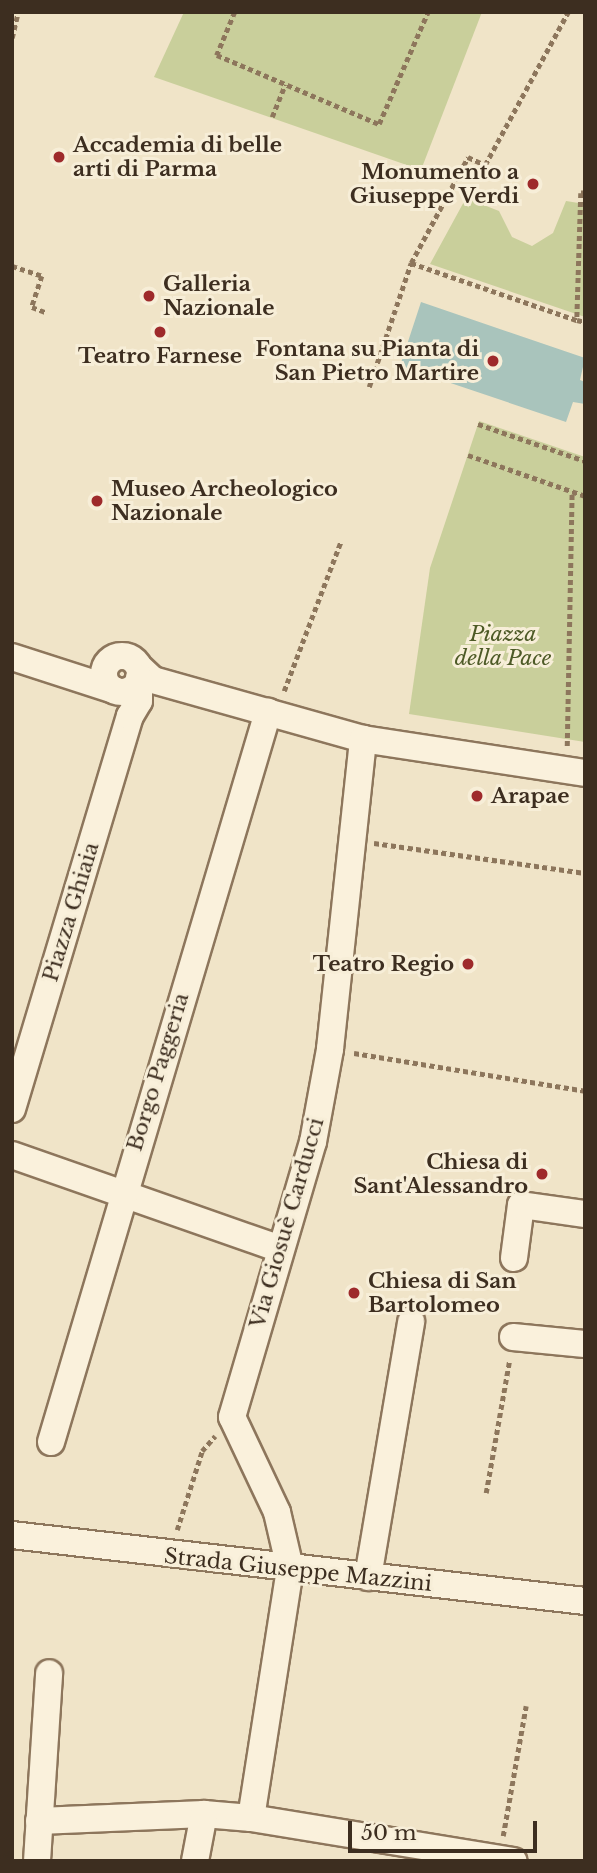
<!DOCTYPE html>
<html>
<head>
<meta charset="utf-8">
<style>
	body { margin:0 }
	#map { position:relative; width:597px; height:1873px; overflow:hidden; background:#f0e4c8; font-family:"Libre Baskerville",serif }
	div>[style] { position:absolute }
	.green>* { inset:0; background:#c9cf9b }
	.water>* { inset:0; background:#a9c4bc }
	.path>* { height:4.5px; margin-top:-2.25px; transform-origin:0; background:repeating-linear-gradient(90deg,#8d765c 0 5px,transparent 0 8.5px) }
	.roads { filter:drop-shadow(2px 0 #8d765c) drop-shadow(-2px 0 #8d765c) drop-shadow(0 2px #8d765c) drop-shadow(0 -2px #8d765c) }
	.street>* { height:26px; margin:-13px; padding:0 13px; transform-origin:13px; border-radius:13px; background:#faf1dc }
	.street>.ring { margin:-13px; padding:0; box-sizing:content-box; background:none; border:26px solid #faf1dc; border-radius:50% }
	.dots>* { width:19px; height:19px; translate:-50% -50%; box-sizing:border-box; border:4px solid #f7eed8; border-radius:50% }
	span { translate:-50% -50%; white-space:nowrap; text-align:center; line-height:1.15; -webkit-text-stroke:6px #f7eed8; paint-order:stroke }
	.poi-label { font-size:21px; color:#3d2e20; font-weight:700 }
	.left { translate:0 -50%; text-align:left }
	.right { translate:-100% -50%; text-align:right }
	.park-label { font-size:21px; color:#4d5a26; font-style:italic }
	.street-label { font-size:21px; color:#3d2e20 }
	.frame { position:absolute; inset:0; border:14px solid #3d2e20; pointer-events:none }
	.scale { position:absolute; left:348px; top:1821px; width:189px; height:32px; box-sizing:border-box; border:4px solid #3d2e20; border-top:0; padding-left:9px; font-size:21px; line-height:24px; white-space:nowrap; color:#3d2e20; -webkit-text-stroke:5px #f7eed8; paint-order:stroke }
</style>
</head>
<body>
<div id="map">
	<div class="green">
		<div style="clip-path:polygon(184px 12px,482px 12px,421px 170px,154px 77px)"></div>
		<div style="clip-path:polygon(466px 198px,499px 211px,512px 237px,532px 246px,553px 233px,566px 201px,585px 204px,585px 317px,430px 264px)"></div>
		<div style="clip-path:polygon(479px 421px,585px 457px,585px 742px,409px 714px,430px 568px)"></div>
	</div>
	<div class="water">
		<div style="clip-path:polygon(421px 302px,585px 358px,580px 380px,585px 382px,585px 404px,573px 402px,566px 422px,400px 366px)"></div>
	</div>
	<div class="path">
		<div style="left:235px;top:12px;width:47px;rotate:112.7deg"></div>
		<div style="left:217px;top:55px;width:176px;rotate:23.1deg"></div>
		<div style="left:379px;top:124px;width:122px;rotate:-66.4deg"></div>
		<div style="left:12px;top:38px;width:27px;rotate:-77deg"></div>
		<div style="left:272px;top:117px;width:35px;rotate:-68deg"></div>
		<div style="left:585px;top:193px;width:4px;rotate:180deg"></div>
		<div style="left:581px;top:193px;width:127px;rotate:91.8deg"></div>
		<div style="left:577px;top:320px;width:8px;rotate:14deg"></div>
		<div style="left:411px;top:263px;width:120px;rotate:-61.7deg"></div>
		<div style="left:468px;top:157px;width:19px;rotate:25deg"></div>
		<div style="left:485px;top:165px;width:174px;rotate:-61.5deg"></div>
		<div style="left:12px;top:266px;width:32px;rotate:18deg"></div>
		<div style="left:42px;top:276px;width:33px;rotate:108deg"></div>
		<div style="left:32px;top:307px;width:14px;rotate:21deg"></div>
		<div style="left:369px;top:387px;width:131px;rotate:-71.3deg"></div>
		<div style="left:411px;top:263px;width:176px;rotate:19deg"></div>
		<div style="left:478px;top:424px;width:113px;rotate:19.1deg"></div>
		<div style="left:468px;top:455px;width:124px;rotate:19.3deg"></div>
		<div style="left:284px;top:691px;width:160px;rotate:-69.2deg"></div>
		<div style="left:567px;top:746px;width:255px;rotate:-88.9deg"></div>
		<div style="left:374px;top:843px;width:213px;rotate:8.1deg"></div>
		<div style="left:354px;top:1053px;width:234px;rotate:9.3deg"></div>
		<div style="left:486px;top:1493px;width:133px;rotate:-80deg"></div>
		<div style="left:177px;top:1530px;width:83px;rotate:-72.4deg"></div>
		<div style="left:202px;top:1451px;width:20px;rotate:-49deg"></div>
		<div style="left:503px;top:1836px;width:132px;rotate:-80deg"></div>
	</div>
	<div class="roads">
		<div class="street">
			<div class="ring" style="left:104px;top:656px;width:10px;height:10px"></div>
			<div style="left:12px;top:657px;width:107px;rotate:17.9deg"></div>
			<div style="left:139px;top:667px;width:19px;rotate:43deg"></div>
			<div style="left:153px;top:680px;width:218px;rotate:15.7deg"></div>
			<div style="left:363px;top:739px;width:225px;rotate:8.7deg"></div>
			<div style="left:12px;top:1109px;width:410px;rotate:-73.3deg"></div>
			<div style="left:130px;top:716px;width:17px;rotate:-59deg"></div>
			<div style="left:139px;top:701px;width:23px;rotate:-90deg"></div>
			<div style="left:12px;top:1155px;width:284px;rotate:19.3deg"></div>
			<div style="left:514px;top:1258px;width:53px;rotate:-82.5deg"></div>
			<div style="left:521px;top:1205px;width:65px;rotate:8deg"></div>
			<div style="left:513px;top:1337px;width:72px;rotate:5.6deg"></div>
			<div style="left:51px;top:1442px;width:762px;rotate:-73.44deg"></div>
			<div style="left:12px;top:1535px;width:577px;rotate:6.57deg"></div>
			<div style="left:368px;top:1577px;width:259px;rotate:-80.4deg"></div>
			<div style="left:251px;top:1818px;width:253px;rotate:-81.1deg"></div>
			<div style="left:290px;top:1568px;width:57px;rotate:-103.1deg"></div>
			<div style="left:277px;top:1512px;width:105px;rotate:-115.3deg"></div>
			<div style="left:232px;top:1417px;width:287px;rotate:-73.6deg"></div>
			<div style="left:313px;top:1142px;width:95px;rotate:-79.6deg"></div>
			<div style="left:330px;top:1049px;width:312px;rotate:-83.9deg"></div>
			<div style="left:39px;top:1821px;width:165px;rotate:-2.4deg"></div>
			<div style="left:204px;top:1814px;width:47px;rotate:4.9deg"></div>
			<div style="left:251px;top:1818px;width:266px;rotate:9.3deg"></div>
			<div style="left:37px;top:1861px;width:188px;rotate:-86.3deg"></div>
			<div style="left:195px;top:1861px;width:48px;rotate:-79.2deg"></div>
		</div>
	</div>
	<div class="dots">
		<div style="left:59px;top:157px;background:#9e2a2b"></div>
		<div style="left:533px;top:184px;background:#9e2a2b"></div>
		<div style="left:149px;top:296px;background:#9e2a2b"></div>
		<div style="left:160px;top:332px;background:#9e2a2b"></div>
		<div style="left:493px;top:361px;background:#9e2a2b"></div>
		<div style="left:97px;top:501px;background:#9e2a2b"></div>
		<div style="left:477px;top:796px;background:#9e2a2b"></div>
		<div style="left:468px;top:964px;background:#9e2a2b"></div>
		<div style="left:542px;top:1174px;background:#9e2a2b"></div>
		<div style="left:354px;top:1293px;background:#9e2a2b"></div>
	</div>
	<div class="poi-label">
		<span class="left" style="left:73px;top:157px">Accademia di belle<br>arti di Parma</span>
		<span class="right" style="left:519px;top:184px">Monumento a<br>Giuseppe Verdi</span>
		<span class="left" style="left:163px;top:296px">Galleria<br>Nazionale</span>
		<span class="right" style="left:479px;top:361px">Fontana su Pianta di<br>San Pietro Martire</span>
		<span style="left:160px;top:356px">Teatro Farnese</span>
		<span class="left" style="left:111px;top:501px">Museo Archeologico<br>Nazionale</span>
		<span class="left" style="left:491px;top:796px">Arapae</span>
		<span class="right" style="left:454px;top:964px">Teatro Regio</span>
		<span class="right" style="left:528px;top:1174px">Chiesa di<br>Sant'Alessandro</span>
		<span class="left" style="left:368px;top:1293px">Chiesa di San<br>Bartolomeo</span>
	</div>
	<div class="park-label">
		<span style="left:503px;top:646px">Piazza<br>della Pace</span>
	</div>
	<div class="street-label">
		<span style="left:71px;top:912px;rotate:-73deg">Piazza Ghiaia</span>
		<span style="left:158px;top:1072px;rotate:-73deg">Borgo Paggeria</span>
		<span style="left:287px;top:1223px;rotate:-74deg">Via Giosuè Carducci</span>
		<span style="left:298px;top:1570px;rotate:6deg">Strada Giuseppe Mazzini</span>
	</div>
	<div class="frame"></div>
	<div class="scale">50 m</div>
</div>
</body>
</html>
